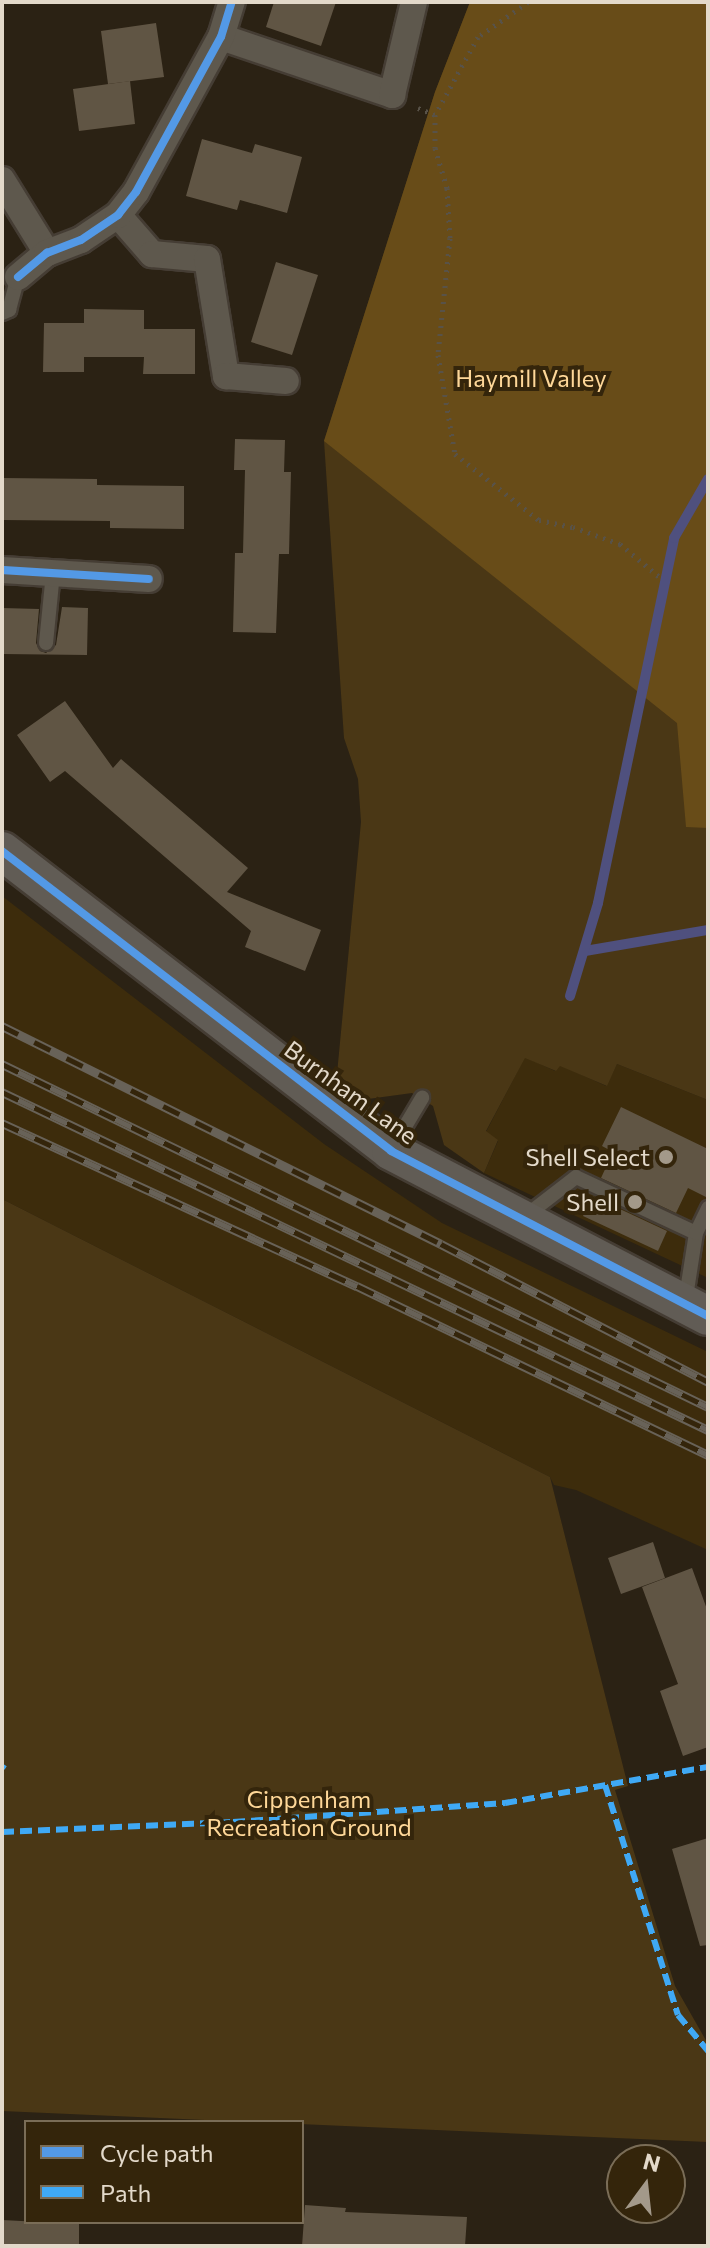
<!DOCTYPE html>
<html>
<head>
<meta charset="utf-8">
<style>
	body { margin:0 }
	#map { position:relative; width:710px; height:2248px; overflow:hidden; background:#2b2214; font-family:Commissioner,sans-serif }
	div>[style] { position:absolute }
	.built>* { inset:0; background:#3d2c0c }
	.green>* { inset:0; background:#4a3715 }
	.forest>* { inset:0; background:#684c18 }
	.stream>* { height:10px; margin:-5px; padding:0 5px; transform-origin:5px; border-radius:5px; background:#4f507e }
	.building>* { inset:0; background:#605544 }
	.path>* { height:5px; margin-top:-2.5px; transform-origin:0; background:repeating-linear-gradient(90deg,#585248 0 2px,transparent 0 8px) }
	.roads { filter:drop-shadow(2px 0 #453d34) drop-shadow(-2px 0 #453d34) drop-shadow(0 2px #453d34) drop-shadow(0 -2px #453d34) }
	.lane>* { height:14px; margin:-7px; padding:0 7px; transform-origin:7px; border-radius:7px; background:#5e584d }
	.street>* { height:26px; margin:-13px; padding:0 13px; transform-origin:13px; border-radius:13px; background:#5e584d }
	.secondary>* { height:38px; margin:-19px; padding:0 19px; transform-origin:19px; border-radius:19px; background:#615c55 }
	.rail>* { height:9px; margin-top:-4.5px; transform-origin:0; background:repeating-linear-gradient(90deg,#34250b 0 18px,#686258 0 36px); box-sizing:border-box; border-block:2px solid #686258 }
	.quiet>* { height:6px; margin-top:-3px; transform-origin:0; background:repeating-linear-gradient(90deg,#3fa9f5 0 12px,transparent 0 18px) }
	.cycleway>* { height:8px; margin:-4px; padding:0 4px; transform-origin:4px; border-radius:4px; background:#5399e6 }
	.dots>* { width:22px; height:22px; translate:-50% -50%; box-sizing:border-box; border:4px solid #34250b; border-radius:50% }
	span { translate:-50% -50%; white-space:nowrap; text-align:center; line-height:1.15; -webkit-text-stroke:8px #34250b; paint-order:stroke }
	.park-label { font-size:24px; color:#fed798 }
	.street-label { font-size:24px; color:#e3d9ca }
	.poi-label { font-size:24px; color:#e3d9ca }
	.right { translate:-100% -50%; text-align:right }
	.frame { position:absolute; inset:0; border:4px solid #e3d9ca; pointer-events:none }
	.legend { position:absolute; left:24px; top:2120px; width:280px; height:104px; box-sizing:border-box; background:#34250b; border:2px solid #7a6d57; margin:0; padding:10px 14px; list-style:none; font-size:24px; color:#e3d9ca }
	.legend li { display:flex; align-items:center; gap:16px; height:40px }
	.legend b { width:40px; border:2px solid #7a6d57 }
	.north { position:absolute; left:606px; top:2144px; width:80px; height:80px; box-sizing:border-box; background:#34250b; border:2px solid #7a6d57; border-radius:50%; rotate:15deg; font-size:22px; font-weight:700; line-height:32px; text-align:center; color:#e3d9ca }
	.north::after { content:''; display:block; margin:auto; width:28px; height:36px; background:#a3998a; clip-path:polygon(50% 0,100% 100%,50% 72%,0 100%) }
</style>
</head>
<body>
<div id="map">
	<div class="built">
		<div style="clip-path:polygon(2px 896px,324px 1144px,442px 1223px,708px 1352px,708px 1550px,576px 1490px,554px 1485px,550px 1477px,2px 1199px)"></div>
		<div style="clip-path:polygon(525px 1057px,555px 1071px,560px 1065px,606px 1086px,617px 1064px,708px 1100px,708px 1278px,484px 1173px,498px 1141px,486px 1132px)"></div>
	</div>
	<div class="green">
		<div style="clip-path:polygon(470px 2px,708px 2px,708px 1100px,617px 1064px,607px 1086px,560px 1066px,556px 1071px,525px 1058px,486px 1131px,498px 1140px,484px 1173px,444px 1145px,433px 1106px,412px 1093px,368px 1099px,337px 1074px,361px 822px,358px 779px,344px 738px,324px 441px,435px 92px)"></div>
		<div style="clip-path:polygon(2px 1199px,550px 1477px,628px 1786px,615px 1790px,675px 1986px,708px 2044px,708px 2142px,2px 2111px)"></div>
	</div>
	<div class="forest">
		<div style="clip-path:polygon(470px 2px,708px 2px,708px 828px,686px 827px,677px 723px,324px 441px,435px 92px)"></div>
	</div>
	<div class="stream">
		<div style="left:585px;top:951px;width:125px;rotate:-9.7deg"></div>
		<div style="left:570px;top:996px;width:97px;rotate:-73.2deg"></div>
		<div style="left:598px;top:903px;width:373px;rotate:-78.2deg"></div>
		<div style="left:674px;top:538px;width:68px;rotate:-60deg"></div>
	</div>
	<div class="building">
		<div style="clip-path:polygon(274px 2px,336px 2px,321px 46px,266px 27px)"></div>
		<div style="clip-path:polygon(156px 23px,164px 77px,108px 84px,101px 31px)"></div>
		<div style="clip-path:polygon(130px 81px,135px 124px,79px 131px,73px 89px)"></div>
		<div style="clip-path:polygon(202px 139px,252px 153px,255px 144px,302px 157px,287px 213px,240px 200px,237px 210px,186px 196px)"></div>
		<div style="clip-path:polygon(276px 262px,318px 275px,292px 355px,251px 342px)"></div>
		<div style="clip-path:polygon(84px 309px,144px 310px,144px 329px,195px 329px,195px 374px,143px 374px,144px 357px,84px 357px,84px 372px,43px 372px,44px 323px,84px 323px)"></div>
		<div style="clip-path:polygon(235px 439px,285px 440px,284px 472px,291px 472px,289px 554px,279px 554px,276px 633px,233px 632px,235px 553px,243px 553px,245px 470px,234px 470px)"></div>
		<div style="clip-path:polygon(2px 478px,97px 479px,97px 485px,184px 486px,184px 529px,110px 528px,110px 521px,2px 520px)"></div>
		<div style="clip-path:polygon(62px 607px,88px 608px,87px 655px,2px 654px,2px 608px,39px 609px,36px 643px,40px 651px,46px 653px,56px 645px)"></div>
		<div style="clip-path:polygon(65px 701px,113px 768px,121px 759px,248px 868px,227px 892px,321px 930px,305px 971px,245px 947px,251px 931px,65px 771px,50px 782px,17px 735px)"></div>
		<div style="clip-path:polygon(621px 1107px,708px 1149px,708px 1198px,688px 1188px,676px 1213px,601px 1178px,613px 1152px,602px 1146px)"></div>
		<div style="clip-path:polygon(592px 1196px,667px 1231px,658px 1251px,583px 1216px)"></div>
		<div style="clip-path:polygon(653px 1542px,665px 1578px,621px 1594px,608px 1558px)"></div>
		<div style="clip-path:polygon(692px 1568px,708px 1612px,708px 1747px,683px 1756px,660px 1691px,678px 1684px,642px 1587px)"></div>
		<div style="clip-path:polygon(708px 1838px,708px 1945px,700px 1946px,672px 1849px)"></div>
		<div style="clip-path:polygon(305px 2205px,346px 2208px,345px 2212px,467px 2217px,465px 2246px,302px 2246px)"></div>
		<div style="clip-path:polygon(2px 2220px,79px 2224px,79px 2246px,2px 2246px)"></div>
	</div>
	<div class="path">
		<div style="left:528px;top:2px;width:61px;rotate:145deg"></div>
		<div style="left:478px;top:37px;width:89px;rotate:118.9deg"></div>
		<div style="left:435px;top:115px;width:33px;rotate:90deg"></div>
		<div style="left:435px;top:148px;width:42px;rotate:73.3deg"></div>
		<div style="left:447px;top:188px;width:50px;rotate:86.6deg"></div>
		<div style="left:450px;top:238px;width:118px;rotate:95.9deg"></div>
		<div style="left:438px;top:355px;width:100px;rotate:80.3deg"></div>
		<div style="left:455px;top:454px;width:107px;rotate:38.2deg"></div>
		<div style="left:539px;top:520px;width:35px;rotate:12deg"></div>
		<div style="left:573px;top:527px;width:50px;rotate:19.9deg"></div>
		<div style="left:620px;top:544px;width:55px;rotate:39.8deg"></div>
		<div style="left:418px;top:108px;width:18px;rotate:22deg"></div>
	</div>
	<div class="roads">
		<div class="lane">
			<div style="left:2px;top:313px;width:8px;rotate:-23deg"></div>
			<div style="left:9px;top:310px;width:34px;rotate:-75deg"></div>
			<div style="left:46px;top:643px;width:70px;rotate:-84.3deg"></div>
			<div style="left:391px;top:1150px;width:61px;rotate:-59.2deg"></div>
			<div style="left:523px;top:1218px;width:67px;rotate:-37.7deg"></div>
			<div style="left:576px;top:1177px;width:132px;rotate:25deg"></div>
			<div style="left:696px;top:1233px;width:71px;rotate:98.9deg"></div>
			<div style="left:696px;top:1233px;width:28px;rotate:-64deg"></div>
		</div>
		<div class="street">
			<div style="left:221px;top:37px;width:181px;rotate:18.7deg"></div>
			<div style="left:392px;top:95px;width:96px;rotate:-76.7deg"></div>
			<div style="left:2px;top:180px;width:86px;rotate:58.3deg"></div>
			<div style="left:118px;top:215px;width:52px;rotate:48.9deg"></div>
			<div style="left:152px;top:254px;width:55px;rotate:5.2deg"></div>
			<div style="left:207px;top:259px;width:119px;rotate:80.8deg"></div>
			<div style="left:226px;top:376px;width:60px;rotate:4.8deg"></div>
			<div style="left:18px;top:277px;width:38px;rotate:-40deg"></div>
			<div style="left:47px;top:253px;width:36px;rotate:-21deg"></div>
			<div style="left:81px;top:240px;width:45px;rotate:-34deg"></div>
			<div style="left:118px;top:215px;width:29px;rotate:-52deg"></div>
			<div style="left:136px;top:192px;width:177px;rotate:-61.3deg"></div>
			<div style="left:221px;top:37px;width:37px;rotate:-73deg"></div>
			<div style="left:2px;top:570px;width:147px;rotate:3.5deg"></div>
		</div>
		<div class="secondary">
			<div style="left:2px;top:851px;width:491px;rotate:37.6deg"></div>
			<div style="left:391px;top:1151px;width:357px;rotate:27.5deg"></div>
		</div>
	</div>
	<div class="rail">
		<div style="left:2px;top:1026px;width:490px;rotate:26.4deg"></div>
		<div style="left:441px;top:1244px;width:301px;rotate:27.3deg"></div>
		<div style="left:2px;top:1064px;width:785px;rotate:25.91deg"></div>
		<div style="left:2px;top:1092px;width:783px;rotate:25.58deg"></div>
		<div style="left:2px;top:1123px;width:391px;rotate:24.7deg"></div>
		<div style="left:357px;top:1286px;width:390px;rotate:25.7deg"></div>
	</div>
	<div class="quiet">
		<div style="left:2px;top:1768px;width:4px;rotate:-56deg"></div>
		<div style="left:605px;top:1785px;width:241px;rotate:72.4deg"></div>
		<div style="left:678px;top:2015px;width:47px;rotate:50.2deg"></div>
		<div style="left:2px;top:1832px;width:231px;rotate:-2.5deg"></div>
		<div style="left:233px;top:1822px;width:273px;rotate:-4deg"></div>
		<div style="left:505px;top:1803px;width:206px;rotate:-10.1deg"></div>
	</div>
	<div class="cycleway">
		<div style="left:18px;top:277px;width:38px;rotate:-40deg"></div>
		<div style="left:47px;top:253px;width:36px;rotate:-21deg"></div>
		<div style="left:81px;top:240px;width:45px;rotate:-34deg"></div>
		<div style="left:118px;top:215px;width:29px;rotate:-52deg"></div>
		<div style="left:136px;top:192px;width:177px;rotate:-61.3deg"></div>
		<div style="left:221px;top:37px;width:37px;rotate:-73deg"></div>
		<div style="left:2px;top:570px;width:147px;rotate:3.5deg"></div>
		<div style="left:2px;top:851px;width:491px;rotate:37.6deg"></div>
		<div style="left:391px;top:1151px;width:357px;rotate:27.5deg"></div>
	</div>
	<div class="dots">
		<div style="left:666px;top:1157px;background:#a3998a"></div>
		<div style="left:635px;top:1202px;background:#a3998a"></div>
	</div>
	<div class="park-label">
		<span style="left:531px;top:378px">Haymill Valley</span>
		<span style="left:309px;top:1813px">Cippenham<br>Recreation Ground</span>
	</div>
	<div class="street-label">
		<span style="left:351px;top:1092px;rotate:36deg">Burnham Lane</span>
	</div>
	<div class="poi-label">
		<span class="right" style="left:650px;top:1157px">Shell Select</span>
		<span class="right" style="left:619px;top:1202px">Shell</span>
	</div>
	<div class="frame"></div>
	<ul class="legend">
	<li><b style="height:10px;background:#5399e6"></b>Cycle path</li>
	<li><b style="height:10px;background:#3fa9f5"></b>Path</li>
	</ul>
	<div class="north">N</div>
</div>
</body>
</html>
